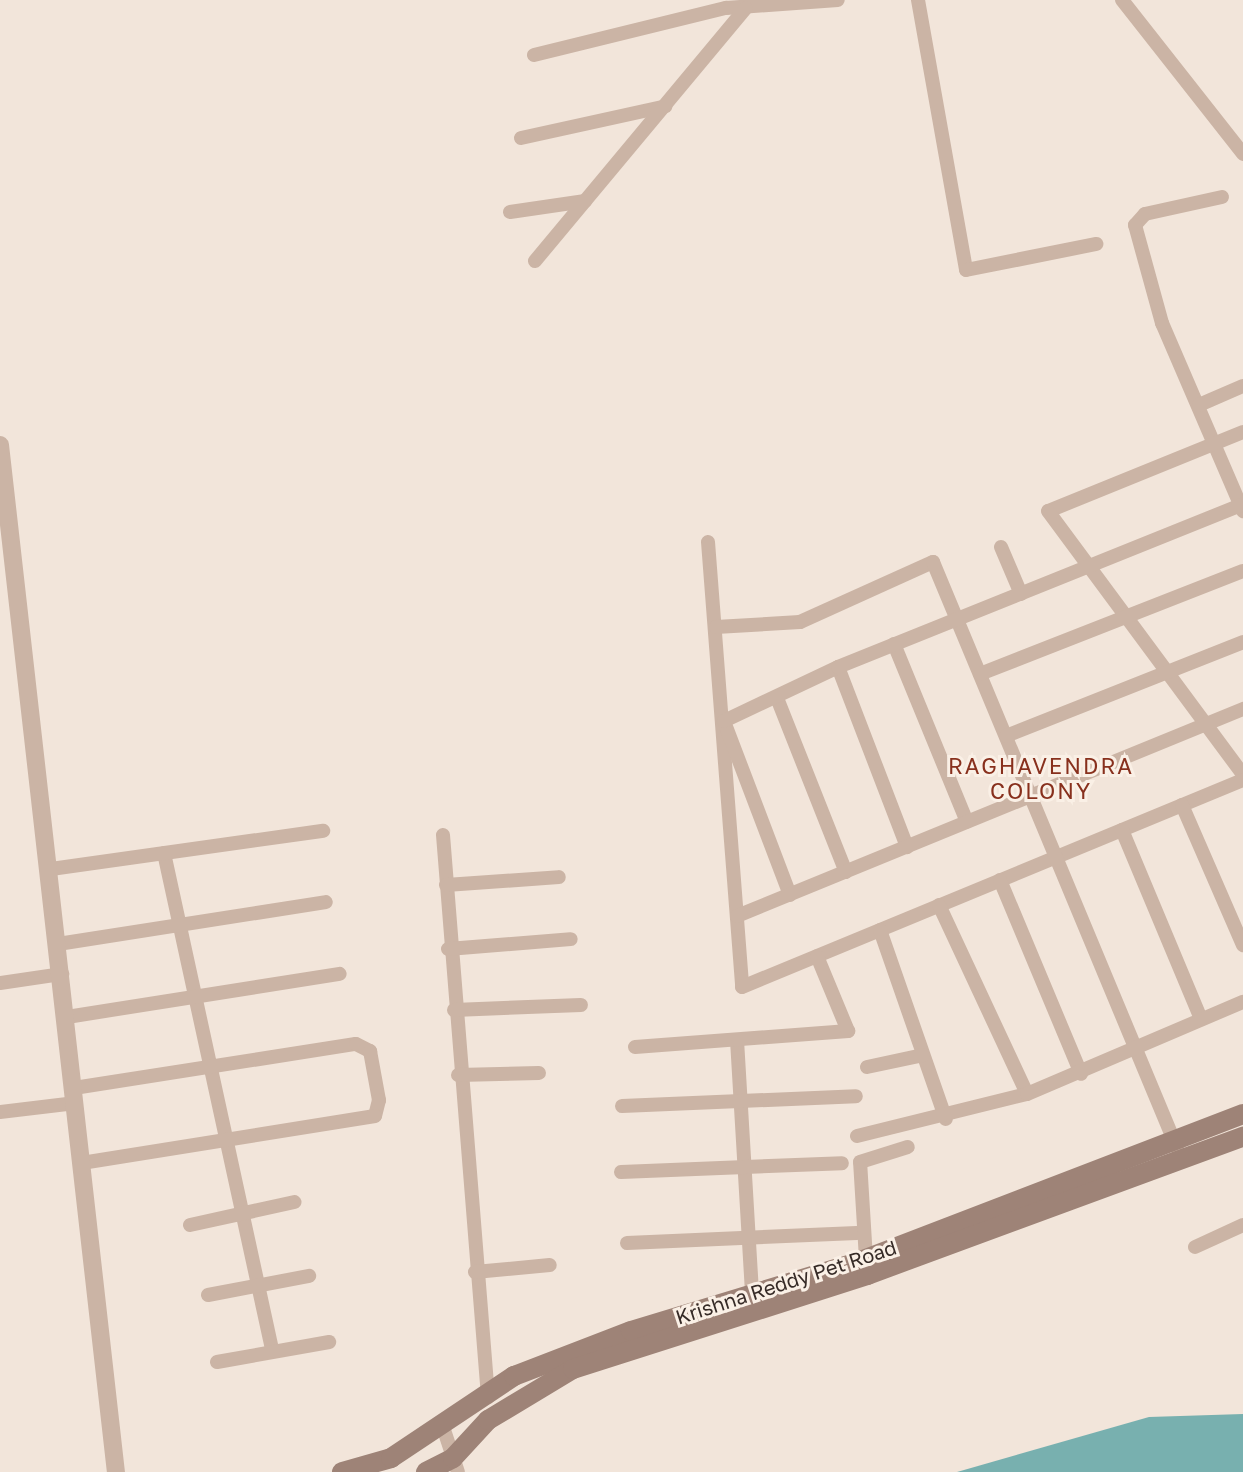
<!DOCTYPE html>
<html>
<head>
<meta charset="utf-8">
<style>
	body { margin:0 }
	#map { position:relative; width:1243px; height:1472px; overflow:hidden; background:#f2e5da; font-family:"Golos Text",sans-serif }
	div>[style] { position:absolute }
	.water>* { inset:0; background:#78b0af }
	.minor>* { height:14px; margin:-7px; padding:0 7px; transform-origin:7px; border-radius:7px; background:#cbb4a5 }
	.tertiary>* { height:18px; margin:-9px; padding:0 9px; transform-origin:9px; border-radius:9px; background:#cbb4a5 }
	.secondary>* { height:20px; margin:-10px; padding:0 10px; transform-origin:10px; border-radius:10px; background:#9e8377 }
	span { translate:-50% -50%; white-space:nowrap; text-align:center; line-height:1.15; -webkit-text-stroke:6px #faf0e6; paint-order:stroke }
	.street-label { font-size:20px; color:#362b27 }
	.neighbourhood-label { font-size:22px; color:#88301d; letter-spacing:2px }
</style>
</head>
<body>
<div id="map">
	<div class="water">
		<div style="clip-path:polygon(1243px 1414px,1243px 1472px,957px 1472px,1149px 1417px)"></div>
	</div>
	<div class="minor">
		<div style="left:918px;top:0;width:274px;rotate:79.9deg"></div>
		<div style="left:966px;top:270px;width:133px;rotate:-11.3deg"></div>
		<div style="left:1122px;top:0;width:196px;rotate:51.8deg"></div>
		<div style="left:534px;top:55px;width:198px;rotate:-13.8deg"></div>
		<div style="left:726px;top:8px;width:112px;rotate:-4.1deg"></div>
		<div style="left:521px;top:138px;width:148px;rotate:-12.4deg"></div>
		<div style="left:1222px;top:197px;width:79px;rotate:167.6deg"></div>
		<div style="left:1145px;top:214px;width:15px;rotate:132deg"></div>
		<div style="left:1135px;top:225px;width:102px;rotate:74.6deg"></div>
		<div style="left:1162px;top:323px;width:205px;rotate:66.7deg"></div>
		<div style="left:510px;top:212px;width:76px;rotate:-8.3deg"></div>
		<div style="left:535px;top:261px;width:329px;rotate:-50.2deg"></div>
		<div style="left:1199px;top:405px;width:48px;rotate:-23.4deg"></div>
		<div style="left:1243px;top:432px;width:210px;rotate:157.9deg"></div>
		<div style="left:1048px;top:511px;width:328px;rotate:53.5deg"></div>
		<div style="left:708px;top:542px;width:446px;rotate:85.6deg"></div>
		<div style="left:742px;top:987px;width:542px;rotate:-22.45deg"></div>
		<div style="left:1001px;top:547px;width:51px;rotate:66.9deg"></div>
		<div style="left:716px;top:627px;width:84px;rotate:-3.4deg"></div>
		<div style="left:800px;top:622px;width:146px;rotate:-24.3deg"></div>
		<div style="left:933px;top:562px;width:635px;rotate:67.39deg"></div>
		<div style="left:894px;top:644px;width:192px;rotate:67.7deg"></div>
		<div style="left:838px;top:667px;width:193px;rotate:69deg"></div>
		<div style="left:980px;top:674px;width:282px;rotate:-21.4deg"></div>
		<div style="left:777px;top:698px;width:187px;rotate:68.4deg"></div>
		<div style="left:1006px;top:736px;width:255px;rotate:-21.6deg"></div>
		<div style="left:1182px;top:805px;width:153px;rotate:66.5deg"></div>
		<div style="left:1122px;top:830px;width:205px;rotate:67.3deg"></div>
		<div style="left:443px;top:835px;width:564px;rotate:85.42deg"></div>
		<div style="left:164px;top:853px;width:508px;rotate:77.72deg"></div>
		<div style="left:51px;top:869px;width:275px;rotate:-8deg"></div>
		<div style="left:1000px;top:880px;width:210px;rotate:67.3deg"></div>
		<div style="left:446px;top:885px;width:113px;rotate:-4deg"></div>
		<div style="left:790px;top:895px;width:186px;rotate:-110.8deg"></div>
		<div style="left:724px;top:721px;width:126px;rotate:-25.3deg"></div>
		<div style="left:838px;top:667px;width:437px;rotate:-21.9deg"></div>
		<div style="left:939px;top:905px;width:208px;rotate:65deg"></div>
		<div style="left:737px;top:916px;width:547px;rotate:-22.25deg"></div>
		<div style="left:880px;top:930px;width:200px;rotate:70.8deg"></div>
		<div style="left:58px;top:944px;width:271px;rotate:-8.9deg"></div>
		<div style="left:448px;top:949px;width:123px;rotate:-4.6deg"></div>
		<div style="left:0;top:983px;width:63px;rotate:-8.3deg"></div>
		<div style="left:454px;top:1010px;width:127px;rotate:-2.3deg"></div>
		<div style="left:67px;top:1017px;width:276px;rotate:-9deg"></div>
		<div style="left:737px;top:1040px;width:254px;rotate:86.6deg"></div>
		<div style="left:635px;top:1047px;width:214px;rotate:-4.3deg"></div>
		<div style="left:848px;top:1031px;width:81px;rotate:-112.5deg"></div>
		<div style="left:867px;top:1067px;width:57px;rotate:-12.1deg"></div>
		<div style="left:458px;top:1075px;width:81px;rotate:-1.4deg"></div>
		<div style="left:74px;top:1088px;width:285px;rotate:-8.9deg"></div>
		<div style="left:356px;top:1044px;width:16px;rotate:27deg"></div>
		<div style="left:370px;top:1051px;width:50px;rotate:79.6deg"></div>
		<div style="left:379px;top:1100px;width:16px;rotate:104deg"></div>
		<div style="left:375px;top:1116px;width:297px;rotate:170.9deg"></div>
		<div style="left:622px;top:1106px;width:234px;rotate:-2.4deg"></div>
		<div style="left:0;top:1112px;width:76px;rotate:-6.8deg"></div>
		<div style="left:857px;top:1136px;width:175px;rotate:-13.9deg"></div>
		<div style="left:1027px;top:1094px;width:235px;rotate:-23.1deg"></div>
		<div style="left:621px;top:1172px;width:221px;rotate:-2.3deg"></div>
		<div style="left:190px;top:1225px;width:107px;rotate:-12.4deg"></div>
		<div style="left:627px;top:1243px;width:230px;rotate:-2.5deg"></div>
		<div style="left:1195px;top:1247px;width:53px;rotate:-24.6deg"></div>
		<div style="left:866px;top:1259px;width:97px;rotate:-93.5deg"></div>
		<div style="left:860px;top:1162px;width:50px;rotate:-17.4deg"></div>
		<div style="left:475px;top:1272px;width:75px;rotate:-5.3deg"></div>
		<div style="left:208px;top:1295px;width:103px;rotate:-10.7deg"></div>
		<div style="left:217px;top:1362px;width:114px;rotate:-10.1deg"></div>
		<div style="left:443px;top:1427px;width:47px;rotate:71.6deg"></div>
	</div>
	<div class="tertiary">
		<div style="left:0;top:445px;width:1034px;rotate:83.56deg"></div>
	</div>
	<div class="secondary">
		<div style="left:342px;top:1472px;width:51px;rotate:-15.9deg"></div>
		<div style="left:391px;top:1458px;width:148px;rotate:-33.7deg"></div>
		<div style="left:514px;top:1376px;width:125px;rotate:-21deg"></div>
		<div style="left:631px;top:1331px;width:234px;rotate:-16.9deg"></div>
		<div style="left:855px;top:1263px;width:416px;rotate:-21deg"></div>
		<div style="left:426px;top:1472px;width:30px;rotate:-27deg"></div>
		<div style="left:453px;top:1458px;width:52px;rotate:-47.4deg"></div>
		<div style="left:488px;top:1420px;width:99px;rotate:-31deg"></div>
		<div style="left:573px;top:1369px;width:309px;rotate:-17.7deg"></div>
		<div style="left:867px;top:1275px;width:401px;rotate:-20.2deg"></div>
	</div>
	<div class="street-label">
		<span style="left:786px;top:1282px;rotate:-18deg">Krishna Reddy Pet Road</span>
	</div>
	<div class="neighbourhood-label">
		<span style="left:1041px;top:778px">RAGHAVENDRA<br>COLONY</span>
	</div>
</div>
</body>
</html>
